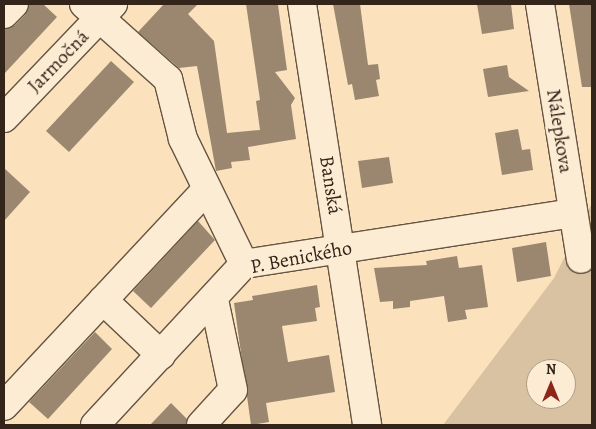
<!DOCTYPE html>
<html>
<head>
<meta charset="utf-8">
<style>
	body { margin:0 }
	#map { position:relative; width:596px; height:429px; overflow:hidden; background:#fbe2bc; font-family:Alegreya,serif }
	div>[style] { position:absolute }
	.green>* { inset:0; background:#d9c2a1 }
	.building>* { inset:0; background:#9b876f }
	.roads { filter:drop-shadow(1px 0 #665443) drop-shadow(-1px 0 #665443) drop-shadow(0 1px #665443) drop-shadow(0 -1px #665443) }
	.minor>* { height:28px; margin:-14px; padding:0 14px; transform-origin:14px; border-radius:14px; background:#fcecd3 }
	span { translate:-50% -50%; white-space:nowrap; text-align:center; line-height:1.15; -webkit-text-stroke:4.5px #fcecd3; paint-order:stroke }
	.street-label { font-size:20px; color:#34251b }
	.frame { position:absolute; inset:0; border:5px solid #34251b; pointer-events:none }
	.north { position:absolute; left:526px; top:359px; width:50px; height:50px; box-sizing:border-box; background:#fcecd3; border:1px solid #ac9c89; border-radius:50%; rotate:0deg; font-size:14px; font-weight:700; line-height:20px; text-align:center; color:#34251b }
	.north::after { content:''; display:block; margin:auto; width:18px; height:22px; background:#8f2418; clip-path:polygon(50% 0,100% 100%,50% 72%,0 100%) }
</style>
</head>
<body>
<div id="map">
	<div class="green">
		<div style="clip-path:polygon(evenodd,592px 203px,592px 425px,443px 425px,554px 278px,592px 203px,536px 369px,566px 369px,566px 399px,536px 399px,536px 369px)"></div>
	</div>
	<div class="building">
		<div style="clip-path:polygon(29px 4px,43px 4px,57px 17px,4px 74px,4px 29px,15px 25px,25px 15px)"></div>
		<div style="clip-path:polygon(164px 4px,198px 4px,188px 14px,214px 41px,227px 133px,260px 130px,256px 101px,260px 100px,246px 4px,278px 5px,287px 70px,275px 72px,295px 98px,291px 105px,296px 139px,248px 147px,250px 160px,231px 162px,232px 168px,216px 171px,197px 66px,179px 68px,138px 32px)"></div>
		<div style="clip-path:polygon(333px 4px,360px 4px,368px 65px,378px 64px,380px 79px,376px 80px,379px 96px,355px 100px,352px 84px,348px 85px)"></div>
		<div style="clip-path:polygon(477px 4px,511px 4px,514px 29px,482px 34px)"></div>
		<div style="clip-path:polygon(569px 4px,592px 4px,592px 87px,582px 87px)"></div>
		<div style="clip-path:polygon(111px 61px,134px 82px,69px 152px,46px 131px)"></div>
		<div style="clip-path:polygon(507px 65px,509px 77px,529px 91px,488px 97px,483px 69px)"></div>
		<div style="clip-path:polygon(518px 129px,522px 150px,530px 149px,533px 170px,502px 175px,495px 133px)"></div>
		<div style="clip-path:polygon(389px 157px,393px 183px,362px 188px,358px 161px)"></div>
		<div style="clip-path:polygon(4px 168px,30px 192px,4px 221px)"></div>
		<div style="clip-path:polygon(198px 221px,215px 240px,151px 308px,133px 291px)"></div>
		<div style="clip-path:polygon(546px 242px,551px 276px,517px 282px,512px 248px)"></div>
		<div style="clip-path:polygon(457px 256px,459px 268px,482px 265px,488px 307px,465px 310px,467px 319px,448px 322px,444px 296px,410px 301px,410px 307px,393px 309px,393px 301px,380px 302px,374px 268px,427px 265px,426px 261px)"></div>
		<div style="clip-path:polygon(317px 285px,320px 307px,315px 308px,317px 321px,282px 326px,288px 362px,329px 355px,335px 392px,266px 403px,269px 422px,251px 425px,234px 303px,253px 300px,252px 296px)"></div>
		<div style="clip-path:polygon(95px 332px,112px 349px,48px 419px,29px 402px)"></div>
		<div style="clip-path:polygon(171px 403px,187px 419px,186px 425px,150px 425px)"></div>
	</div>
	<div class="roads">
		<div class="minor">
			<div style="left:84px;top:4px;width:113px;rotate:41.8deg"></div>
			<div style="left:168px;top:79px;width:62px;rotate:76deg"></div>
			<div style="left:183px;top:139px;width:139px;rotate:64deg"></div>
			<div style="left:302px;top:4px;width:426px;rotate:81.2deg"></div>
			<div style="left:540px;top:4px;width:258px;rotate:80.9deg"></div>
			<div style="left:4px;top:14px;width:14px;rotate:-45deg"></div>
			<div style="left:4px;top:118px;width:158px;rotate:-46.3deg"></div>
			<div style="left:103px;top:300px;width:80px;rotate:43.5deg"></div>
			<div style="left:4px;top:406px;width:297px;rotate:-46.9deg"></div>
			<div style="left:95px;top:425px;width:219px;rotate:-47.2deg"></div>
			<div style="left:244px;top:264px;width:333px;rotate:-8.8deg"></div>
			<div style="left:201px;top:425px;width:47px;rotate:-47.6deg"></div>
			<div style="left:233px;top:390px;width:92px;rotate:-101.9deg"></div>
		</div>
	</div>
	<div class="street-label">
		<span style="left:58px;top:61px;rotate:-46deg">Jarmočná</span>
		<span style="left:560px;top:131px;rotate:81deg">Nálepkova</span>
		<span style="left:331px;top:185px;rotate:81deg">Banská</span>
		<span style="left:301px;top:257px;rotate:-11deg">P. Benického</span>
	</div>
	<div class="frame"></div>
	<div class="north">N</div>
</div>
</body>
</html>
